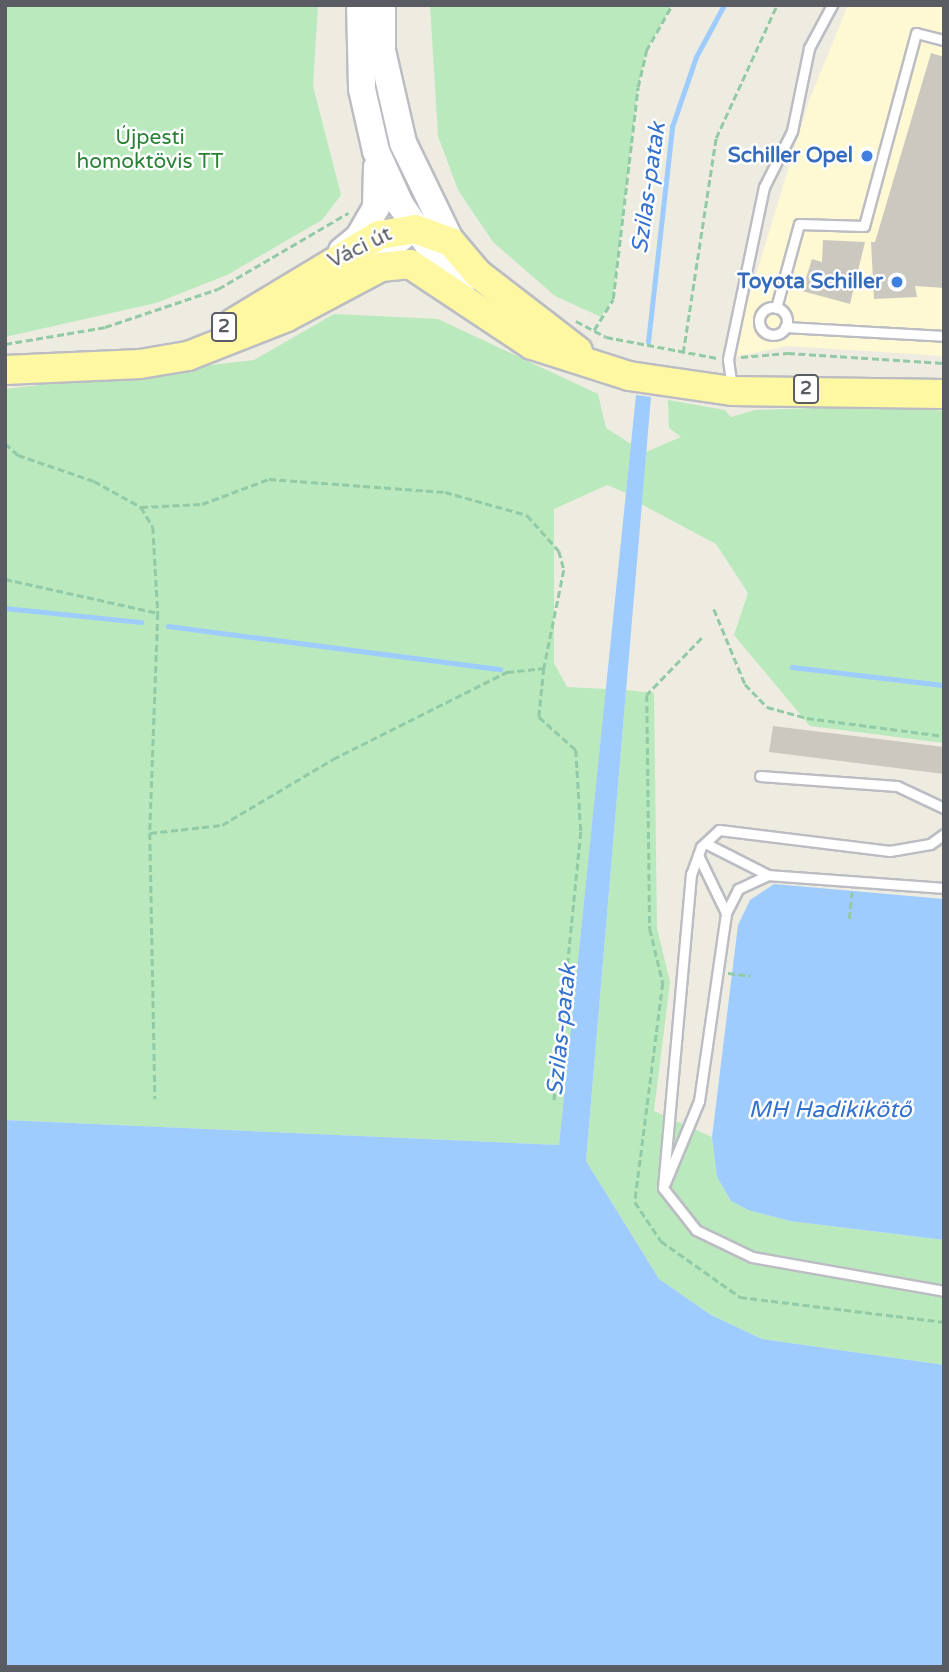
<!DOCTYPE html>
<html>
<head>
<meta charset="utf-8">
<style>
	body { margin:0 }
	#map { position:relative; width:949px; height:1672px; overflow:hidden; background:#eeece0; font-family:"Varela Round",sans-serif }
	div>[style] { position:absolute }
	.commercial>* { inset:0; background:#fff9d3 }
	.green>* { inset:0; background:#b9e9bd }
	.water>* { inset:0; background:#9eccff }
	.stream>* { height:4.5px; margin:-2.25px; padding:0 2.25px; transform-origin:2.25px; border-radius:2.25px; background:#9eccff }
	.building>* { inset:0; background:#cbc9bf }
	.path>* { height:2.5px; margin-top:-1.25px; transform-origin:0; background:repeating-linear-gradient(90deg,#92caa6 0 7px,transparent 0 10.5px) }
	.roads { filter:drop-shadow(2px 0 #bbbdc3) drop-shadow(-2px 0 #bbbdc3) drop-shadow(0 2px #bbbdc3) drop-shadow(0 -2px #bbbdc3) }
	.service>* { height:9px; margin:-4.5px; padding:0 4.5px; transform-origin:4.5px; border-radius:4.5px; background:#fff }
	.service>.ring { margin:-4.5px; padding:0; box-sizing:content-box; background:none; border:9px solid #fff; border-radius:50% }
	.secondary>* { height:26px; margin:-13px; padding:0 13px; transform-origin:13px; border-radius:13px; background:#fff }
	.primary>* { height:28px; margin:-14px; padding:0 14px; transform-origin:14px; border-radius:14px; background:#fff8a3 }
	.dots>* { width:19px; height:19px; translate:-50% -50%; box-sizing:border-box; border:4px solid #fff; border-radius:50% }
	span { translate:-50% -50%; white-space:nowrap; text-align:center; line-height:1.15; -webkit-text-stroke:5px #fff; paint-order:stroke }
	.shield-label span { padding:2px 5px; background:#fff; border:2px solid; border-radius:5px; -webkit-text-stroke-width:0 }
	.shield-label { font-size:19px; color:#595c63; font-weight:700 }
	.park-label { font-size:21px; color:#2a8236 }
	.shop-label { font-size:21px; color:#366cbe; font-weight:700 }
	.right { translate:-100% -50%; text-align:right }
	.street-label { font-size:21px; color:#595c63 }
	.water-label { font-size:23px; color:#3572cf; font-style:italic }
	.frame { position:absolute; inset:0; border:7px solid #595c63; pointer-events:none }
</style>
</head>
<body>
<div id="map">
	<div class="commercial">
		<div style="clip-path:polygon(848px 5px,944px 5px,944px 356px,788px 346px,731px 357px,809px 101px)"></div>
	</div>
	<div class="green">
		<div style="clip-path:polygon(5px 5px,318px 5px,313px 86px,341px 195px,322px 220px,227px 275px,156px 303px,5px 337px)"></div>
		<div style="clip-path:polygon(430px 5px,672px 5px,646px 51px,638px 87px,613px 299px,601px 317px,555px 296px,493px 242px,458px 190px,438px 136px)"></div>
		<div style="clip-path:polygon(334px 314px,438px 319px,598px 394px,606px 428px,631px 444px,626px 493px,607px 485px,554px 509px,554px 663px,567px 687px,606px 689px,559px 1145px,5px 1120px,5px 389px,254px 360px)"></div>
		<div style="clip-path:polygon(668px 400px,725px 410px,731px 417px,755px 410px,878px 406px,944px 411px,944px 743px,810px 726px,734px 635px,748px 593px,716px 544px,641px 504px,646px 452px,681px 437px,669px 428px)"></div>
		<div style="clip-path:polygon(626px 690px,654px 693px,657px 928px,670px 982px,654px 1111px,712px 1137px,717px 1177px,731px 1201px,748px 1210px,790px 1221px,944px 1240px,944px 1365px,762px 1339px,711px 1315px,659px 1279px,586px 1161px)"></div>
	</div>
	<div class="water">
		<div style="clip-path:polygon(636px 395px,651px 397px,586px 1161px,659px 1279px,711px 1315px,762px 1339px,944px 1365px,944px 1667px,5px 1667px,5px 1120px,559px 1145px)"></div>
		<div style="clip-path:polygon(774px 884px,944px 899px,944px 1240px,790px 1221px,748px 1210px,731px 1201px,717px 1177px,712px 1137px,738px 925px,750px 900px)"></div>
	</div>
	<div class="stream">
		<div style="left:648px;top:342px;width:216px;rotate:-83.6deg"></div>
		<div style="left:672px;top:127px;width:74px;rotate:-71.1deg"></div>
		<div style="left:696px;top:57px;width:59px;rotate:-61.7deg"></div>
		<div style="left:5px;top:608px;width:137px;rotate:5.9deg"></div>
		<div style="left:168px;top:626px;width:335px;rotate:7.4deg"></div>
		<div style="left:792px;top:667px;width:153px;rotate:6.8deg"></div>
	</div>
	<div class="building">
		<div style="clip-path:polygon(931px 53px,944px 57px,944px 288px,915px 286px,917px 297px,874px 299px,871px 242px,875px 242px)"></div>
		<div style="clip-path:polygon(823px 240px,865px 242px,850px 304px,802px 291px,812px 259px,822px 262px)"></div>
		<div style="clip-path:polygon(773px 726px,944px 747px,944px 774px,769px 752px)"></div>
	</div>
	<div class="path">
		<div style="left:576px;top:321px;width:34px;rotate:28deg"></div>
		<div style="left:606px;top:337px;width:113px;rotate:10.7deg"></div>
		<div style="left:594px;top:330px;width:36px;rotate:-58deg"></div>
		<div style="left:613px;top:299px;width:213px;rotate:-83.3deg"></div>
		<div style="left:638px;top:87px;width:37px;rotate:-77deg"></div>
		<div style="left:646px;top:51px;width:53px;rotate:-60.5deg"></div>
		<div style="left:5px;top:344px;width:101px;rotate:-9.6deg"></div>
		<div style="left:105px;top:327px;width:119px;rotate:-18.6deg"></div>
		<div style="left:218px;top:289px;width:151px;rotate:-30.3deg"></div>
		<div style="left:683px;top:353px;width:218px;rotate:-81.3deg"></div>
		<div style="left:716px;top:138px;width:146px;rotate:-65.4deg"></div>
		<div style="left:741px;top:357px;width:47px;rotate:-4.9deg"></div>
		<div style="left:788px;top:353px;width:156px;rotate:3.7deg"></div>
		<div style="left:5px;top:443px;width:18px;rotate:43deg"></div>
		<div style="left:18px;top:455px;width:80px;rotate:18.9deg"></div>
		<div style="left:94px;top:481px;width:54px;rotate:29deg"></div>
		<div style="left:141px;top:507px;width:23px;rotate:59deg"></div>
		<div style="left:153px;top:527px;width:86px;rotate:86.7deg"></div>
		<div style="left:158px;top:613px;width:220px;rotate:92.1deg"></div>
		<div style="left:150px;top:833px;width:266px;rotate:88.9deg"></div>
		<div style="left:141px;top:507px;width:61px;rotate:-2.8deg"></div>
		<div style="left:202px;top:504px;width:72px;rotate:-20.5deg"></div>
		<div style="left:269px;top:479px;width:176px;rotate:4.2deg"></div>
		<div style="left:445px;top:492px;width:85px;rotate:15.7deg"></div>
		<div style="left:527px;top:515px;width:48px;rotate:48.4deg"></div>
		<div style="left:559px;top:551px;width:20px;rotate:75deg"></div>
		<div style="left:564px;top:570px;width:100px;rotate:101.5deg"></div>
		<div style="left:5px;top:579px;width:157px;rotate:12.5deg"></div>
		<div style="left:714px;top:609px;width:81px;rotate:67.5deg"></div>
		<div style="left:745px;top:684px;width:32px;rotate:46deg"></div>
		<div style="left:767px;top:707px;width:41px;rotate:15.4deg"></div>
		<div style="left:807px;top:718px;width:138px;rotate:7.5deg"></div>
		<div style="left:702px;top:638px;width:79px;rotate:134deg"></div>
		<div style="left:647px;top:695px;width:234px;rotate:89.3deg"></div>
		<div style="left:650px;top:929px;width:56px;rotate:76.5deg"></div>
		<div style="left:663px;top:983px;width:221px;rotate:97.3deg"></div>
		<div style="left:635px;top:1202px;width:47px;rotate:56.3deg"></div>
		<div style="left:661px;top:1241px;width:97px;rotate:35.3deg"></div>
		<div style="left:740px;top:1297px;width:206px;rotate:7deg"></div>
		<div style="left:150px;top:833px;width:72px;rotate:-6.3deg"></div>
		<div style="left:222px;top:825px;width:129px;rotate:-30.7deg"></div>
		<div style="left:333px;top:759px;width:195px;rotate:-26.6deg"></div>
		<div style="left:507px;top:672px;width:37px;rotate:-6deg"></div>
		<div style="left:544px;top:668px;width:49px;rotate:95.8deg"></div>
		<div style="left:539px;top:717px;width:50px;rotate:41.7deg"></div>
		<div style="left:576px;top:750px;width:82px;rotate:86.5deg"></div>
		<div style="left:581px;top:832px;width:273px;rotate:95.7deg"></div>
		<div style="left:849px;top:919px;width:27px;rotate:-84deg"></div>
		<div style="left:728px;top:973px;width:23px;rotate:7deg"></div>
	</div>
	<div class="roads">
		<div class="service">
			<div class="ring" style="left:759px;top:307px;width:19px;height:19px"></div>
			<div style="left:776px;top:308px;width:87px;rotate:-74.7deg"></div>
			<div style="left:799px;top:224px;width:65px;rotate:1.8deg"></div>
			<div style="left:864px;top:226px;width:200px;rotate:-74.9deg"></div>
			<div style="left:916px;top:33px;width:29px;rotate:14deg"></div>
			<div style="left:785px;top:327px;width:159px;rotate:3.2deg"></div>
			<div style="left:732px;top:388px;width:29px;rotate:-98deg"></div>
			<div style="left:728px;top:359px;width:176px;rotate:-78.2deg"></div>
			<div style="left:764px;top:187px;width:63px;rotate:-63.4deg"></div>
			<div style="left:792px;top:131px;width:85px;rotate:-78.4deg"></div>
			<div style="left:809px;top:48px;width:49px;rotate:-61.9deg"></div>
			<div style="left:760px;top:776px;width:137px;rotate:4.2deg"></div>
			<div style="left:897px;top:786px;width:52px;rotate:25.1deg"></div>
			<div style="left:944px;top:834px;width:17px;rotate:144deg"></div>
			<div style="left:930px;top:844px;width:41px;rotate:170.1deg"></div>
			<div style="left:890px;top:851px;width:172px;rotate:-173deg"></div>
			<div style="left:719px;top:830px;width:25px;rotate:137deg"></div>
			<div style="left:701px;top:847px;width:29px;rotate:110deg"></div>
			<div style="left:691px;top:874px;width:315px;rotate:95.1deg"></div>
			<div style="left:663px;top:1188px;width:53px;rotate:51.8deg"></div>
			<div style="left:696px;top:1230px;width:62px;rotate:25.7deg"></div>
			<div style="left:752px;top:1257px;width:195px;rotate:10deg"></div>
			<div style="left:707px;top:844px;width:68px;rotate:26.9deg"></div>
			<div style="left:698px;top:855px;width:64px;rotate:64.2deg"></div>
			<div style="left:665px;top:1183px;width:89px;rotate:-67.5deg"></div>
			<div style="left:699px;top:1101px;width:190px;rotate:-81.8deg"></div>
			<div style="left:726px;top:913px;width:27px;rotate:-63deg"></div>
			<div style="left:738px;top:889px;width:33px;rotate:-25deg"></div>
			<div style="left:768px;top:875px;width:176px;rotate:4.2deg"></div>
		</div>
		<div class="secondary">
			<div style="left:360px;top:5px;width:84px;rotate:88.6deg"></div>
			<div style="left:362px;top:89px;width:64px;rotate:77.3deg"></div>
			<div style="left:376px;top:151px;width:58px;rotate:65.6deg"></div>
			<div style="left:400px;top:204px;width:110px;rotate:55.7deg"></div>
			<div style="left:382px;top:5px;width:46px;rotate:90deg"></div>
			<div style="left:382px;top:51px;width:94px;rotate:77.1deg"></div>
			<div style="left:403px;top:143px;width:110px;rotate:64.1deg"></div>
			<div style="left:342px;top:251px;width:22px;rotate:-39deg"></div>
			<div style="left:359px;top:237px;width:34px;rotate:-60deg"></div>
			<div style="left:376px;top:208px;width:41px;rotate:-88.6deg"></div>
			<div style="left:353px;top:275px;width:80px;rotate:-37.9deg"></div>
		</div>
		<div class="primary">
			<div style="left:233px;top:323px;width:170px;rotate:-31.1deg"></div>
			<div style="left:379px;top:235px;width:36px;rotate:-9deg"></div>
			<div style="left:415px;top:229px;width:38px;rotate:20deg"></div>
			<div style="left:451px;top:242px;width:42px;rotate:49.8deg"></div>
			<div style="left:478px;top:274px;width:126px;rotate:37.6deg"></div>
			<div style="left:5px;top:370px;width:135px;rotate:-2.5deg"></div>
			<div style="left:140px;top:364px;width:49px;rotate:-9.5deg"></div>
			<div style="left:188px;top:356px;width:106px;rotate:-21.5deg"></div>
			<div style="left:287px;top:317px;width:106px;rotate:-28deg"></div>
			<div style="left:381px;top:267px;width:29px;rotate:-6deg"></div>
			<div style="left:410px;top:264px;width:146px;rotate:33.6deg"></div>
			<div style="left:532px;top:345px;width:102px;rotate:17.7deg"></div>
			<div style="left:629px;top:376px;width:104px;rotate:8.3deg"></div>
			<div style="left:732px;top:391px;width:212px;rotate:0.8deg"></div>
		</div>
	</div>
	<div class="dots">
		<div style="left:867px;top:156px;background:#3f7fe0"></div>
		<div style="left:897px;top:282px;background:#3f7fe0"></div>
	</div>
	<div class="shield-label">
		<span style="left:224px;top:327px">2</span>
		<span style="left:806px;top:389px">2</span>
	</div>
	<div class="park-label">
		<span style="left:150px;top:150px">Újpesti<br>homoktövis TT</span>
	</div>
	<div class="shop-label">
		<span class="right" style="left:853px;top:156px">Schiller Opel</span>
		<span class="right" style="left:883px;top:282px">Toyota Schiller</span>
	</div>
	<div class="street-label">
		<span style="left:360px;top:248px;rotate:-26deg">Váci út</span>
	</div>
	<div class="water-label">
		<span style="left:649px;top:188px;rotate:-82deg">Szilas-patak</span>
		<span style="left:562px;top:1030px;rotate:-84deg">Szilas-patak</span>
		<span style="left:830px;top:1110px">MH Hadikikötő</span>
	</div>
	<div class="frame"></div>
</div>
</body>
</html>
